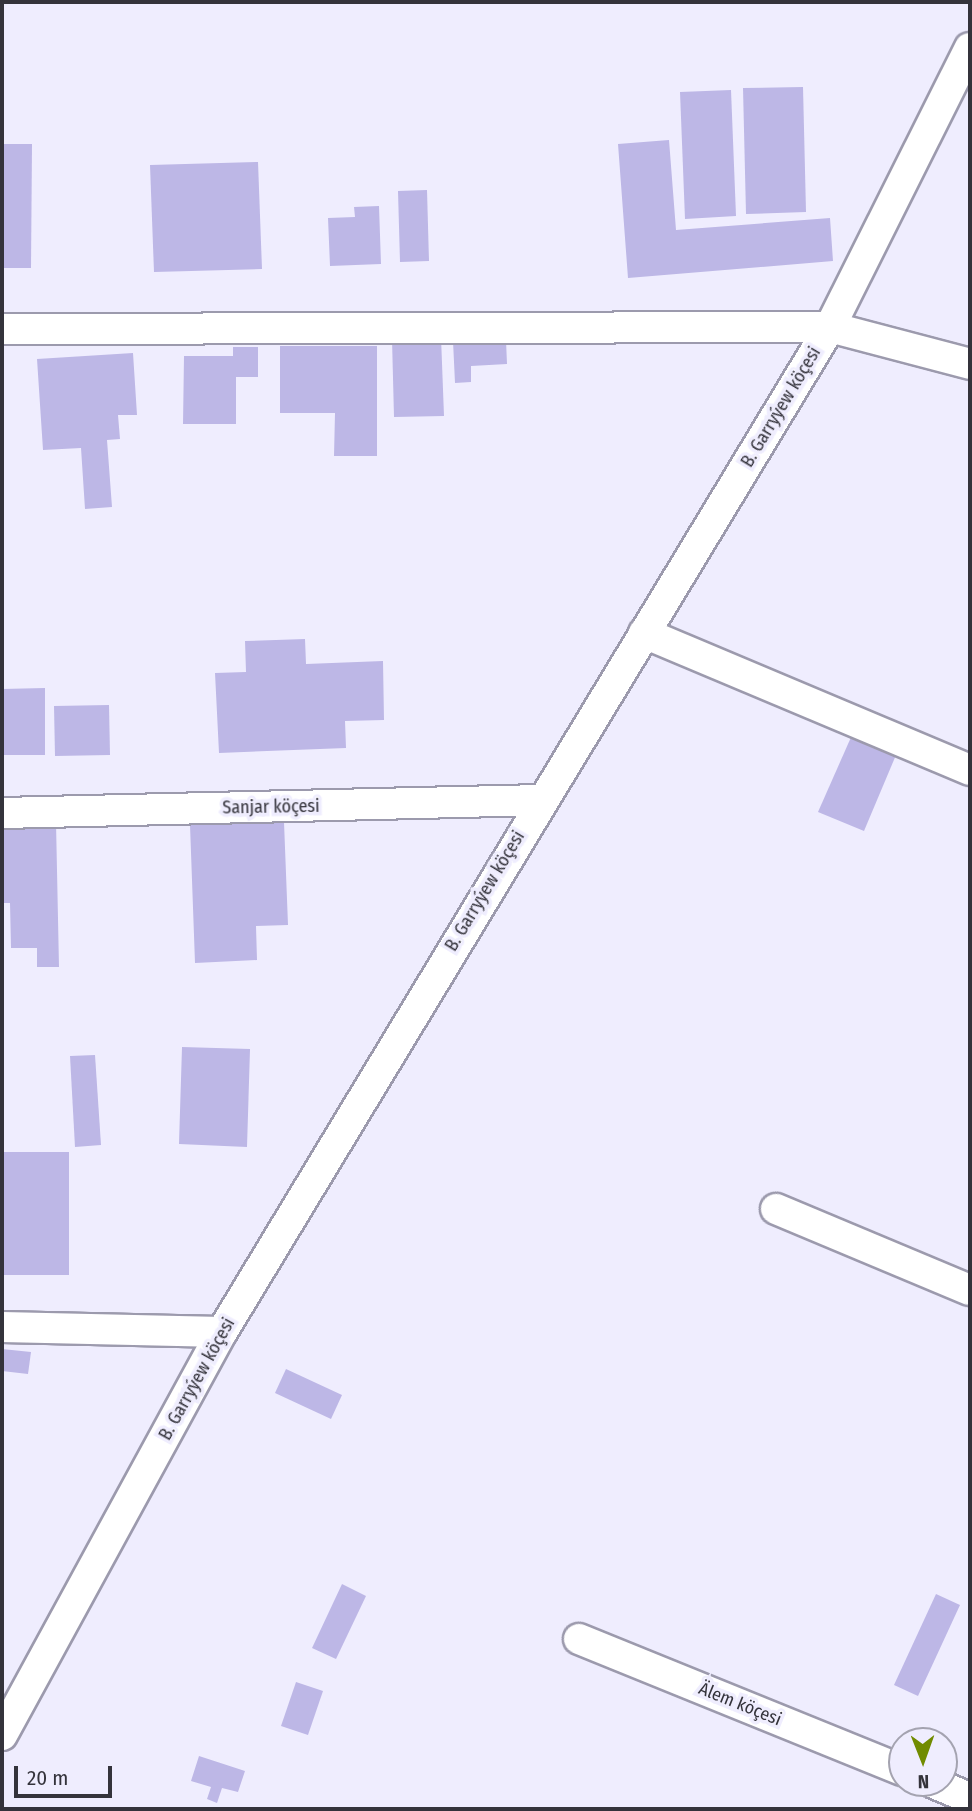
<!DOCTYPE html>
<html>
<head>
<meta charset="utf-8">
<style>
	body { margin:0 }
	#map { position:relative; width:972px; height:1811px; overflow:hidden; background:#efedfe; font-family:"Fira Sans Condensed",sans-serif }
	div>[style] { position:absolute }
	.building>* { inset:0; background:#bdb7e6 }
	.roads { filter:drop-shadow(2px 0 #9c9aad) drop-shadow(-2px 0 #9c9aad) drop-shadow(0 2px #9c9aad) drop-shadow(0 -2px #9c9aad) }
	.minor>* { height:30px; margin:-15px; padding:0 15px; transform-origin:15px; border-radius:15px; background:#fff }
	span { translate:-50% -50%; white-space:nowrap; text-align:center; line-height:1.15; -webkit-text-stroke:7px #efedfe; paint-order:stroke }
	.street-label { font-size:18px; color:#34333b }
	.frame { position:absolute; inset:0; border:4px solid #34333b; pointer-events:none }
	.north { position:absolute; left:888px; top:1727px; width:70px; height:70px; box-sizing:border-box; background:#efedfe; border:2px solid #a4a3b0; border-radius:50%; rotate:179deg; font-size:19px; font-weight:700; line-height:28px; text-align:center; color:#34333b }
	.north::after { content:''; display:block; margin:auto; width:24px; height:32px; background:#718b00; clip-path:polygon(50% 0,100% 100%,50% 72%,0 100%) }
	.scale { position:absolute; left:14px; top:1766px; width:98px; height:32px; box-sizing:border-box; border:4px solid #34333b; border-top:0; padding-left:9px; font-size:21px; line-height:24px; white-space:nowrap; color:#34333b; -webkit-text-stroke:5px #efedfe; paint-order:stroke }
</style>
</head>
<body>
<div id="map">
	<div class="building">
		<div style="clip-path:polygon(803px 87px,806px 212px,746px 214px,743px 88px)"></div>
		<div style="clip-path:polygon(731px 90px,736px 216px,685px 219px,680px 92px)"></div>
		<div style="clip-path:polygon(669px 140px,676px 230px,830px 218px,833px 261px,628px 278px,618px 144px)"></div>
		<div style="clip-path:polygon(2px 144px,32px 144px,31px 268px,2px 268px)"></div>
		<div style="clip-path:polygon(258px 162px,262px 269px,154px 272px,150px 165px)"></div>
		<div style="clip-path:polygon(427px 190px,429px 261px,400px 262px,398px 191px)"></div>
		<div style="clip-path:polygon(379px 206px,381px 264px,330px 266px,328px 218px,355px 217px,354px 207px)"></div>
		<div style="clip-path:polygon(441px 337px,444px 416px,394px 417px,392px 339px)"></div>
		<div style="clip-path:polygon(506px 340px,507px 364px,471px 366px,471px 382px,455px 383px,453px 341px)"></div>
		<div style="clip-path:polygon(280px 346px,377px 346px,377px 456px,334px 456px,335px 413px,280px 413px)"></div>
		<div style="clip-path:polygon(233px 347px,258px 347px,258px 377px,236px 377px,236px 424px,183px 424px,184px 356px,233px 356px)"></div>
		<div style="clip-path:polygon(133px 353px,137px 415px,118px 415px,120px 439px,107px 440px,112px 507px,85px 509px,81px 448px,43px 450px,37px 359px)"></div>
		<div style="clip-path:polygon(305px 639px,306px 664px,383px 661px,384px 720px,345px 721px,346px 748px,219px 753px,215px 673px,246px 672px,245px 641px)"></div>
		<div style="clip-path:polygon(45px 688px,45px 755px,2px 755px,2px 689px)"></div>
		<div style="clip-path:polygon(109px 705px,110px 755px,55px 756px,54px 706px)"></div>
		<div style="clip-path:polygon(852px 735px,896px 755px,864px 831px,818px 812px)"></div>
		<div style="clip-path:polygon(56px 822px,59px 967px,37px 967px,37px 948px,11px 948px,10px 903px,2px 903px,2px 823px)"></div>
		<div style="clip-path:polygon(284px 822px,288px 925px,256px 926px,257px 960px,195px 963px,190px 825px)"></div>
		<div style="clip-path:polygon(182px 1047px,250px 1049px,247px 1147px,179px 1144px)"></div>
		<div style="clip-path:polygon(95px 1055px,101px 1145px,75px 1147px,70px 1056px)"></div>
		<div style="clip-path:polygon(2px 1152px,69px 1152px,69px 1275px,2px 1275px)"></div>
		<div style="clip-path:polygon(2px 1349px,31px 1352px,28px 1374px,2px 1371px)"></div>
		<div style="clip-path:polygon(286px 1369px,342px 1395px,331px 1419px,275px 1393px)"></div>
		<div style="clip-path:polygon(342px 1584px,366px 1596px,336px 1659px,312px 1648px)"></div>
		<div style="clip-path:polygon(936px 1594px,960px 1605px,918px 1696px,894px 1685px)"></div>
		<div style="clip-path:polygon(296px 1682px,323px 1691px,308px 1735px,281px 1726px)"></div>
		<div style="clip-path:polygon(199px 1756px,245px 1771px,238px 1792px,222px 1788px,217px 1803px,207px 1799px,211px 1787px,191px 1781px)"></div>
	</div>
	<div class="roads">
		<div class="minor">
			<div style="left:2px;top:329px;width:828px;rotate:-0.14deg"></div>
			<div style="left:830px;top:327px;width:145px;rotate:14.8deg"></div>
			<div style="left:644px;top:633px;width:354px;rotate:22.8deg"></div>
			<div style="left:2px;top:813px;width:538px;rotate:-1.38deg"></div>
			<div style="left:776px;top:1209px;width:210px;rotate:22.7deg"></div>
			<div style="left:2px;top:1327px;width:220px;rotate:1.3deg"></div>
			<div style="left:579px;top:1639px;width:349px;rotate:22.1deg"></div>
			<div style="left:2px;top:1735px;width:459px;rotate:-61.4deg"></div>
			<div style="left:222px;top:1332px;width:1175px;rotate:-58.83deg"></div>
			<div style="left:830px;top:327px;width:312px;rotate:-63.4deg"></div>
			<div style="left:934px;top:1783px;width:39px;rotate:23deg"></div>
		</div>
	</div>
	<div class="street-label">
		<span style="left:781px;top:407px;rotate:-59deg">B. Garryýew köçesi</span>
		<span style="left:271px;top:807px;rotate:-1deg">Sanjar köçesi</span>
		<span style="left:485px;top:891px;rotate:-59deg">B. Garryýew köçesi</span>
		<span style="left:197px;top:1379px;rotate:-61deg">B. Garryýew köçesi</span>
		<span style="left:740px;top:1704px;rotate:22deg">Älem köçesi</span>
	</div>
	<div class="frame"></div>
	<div class="north">N</div>
	<div class="scale">20 m</div>
</div>
</body>
</html>
